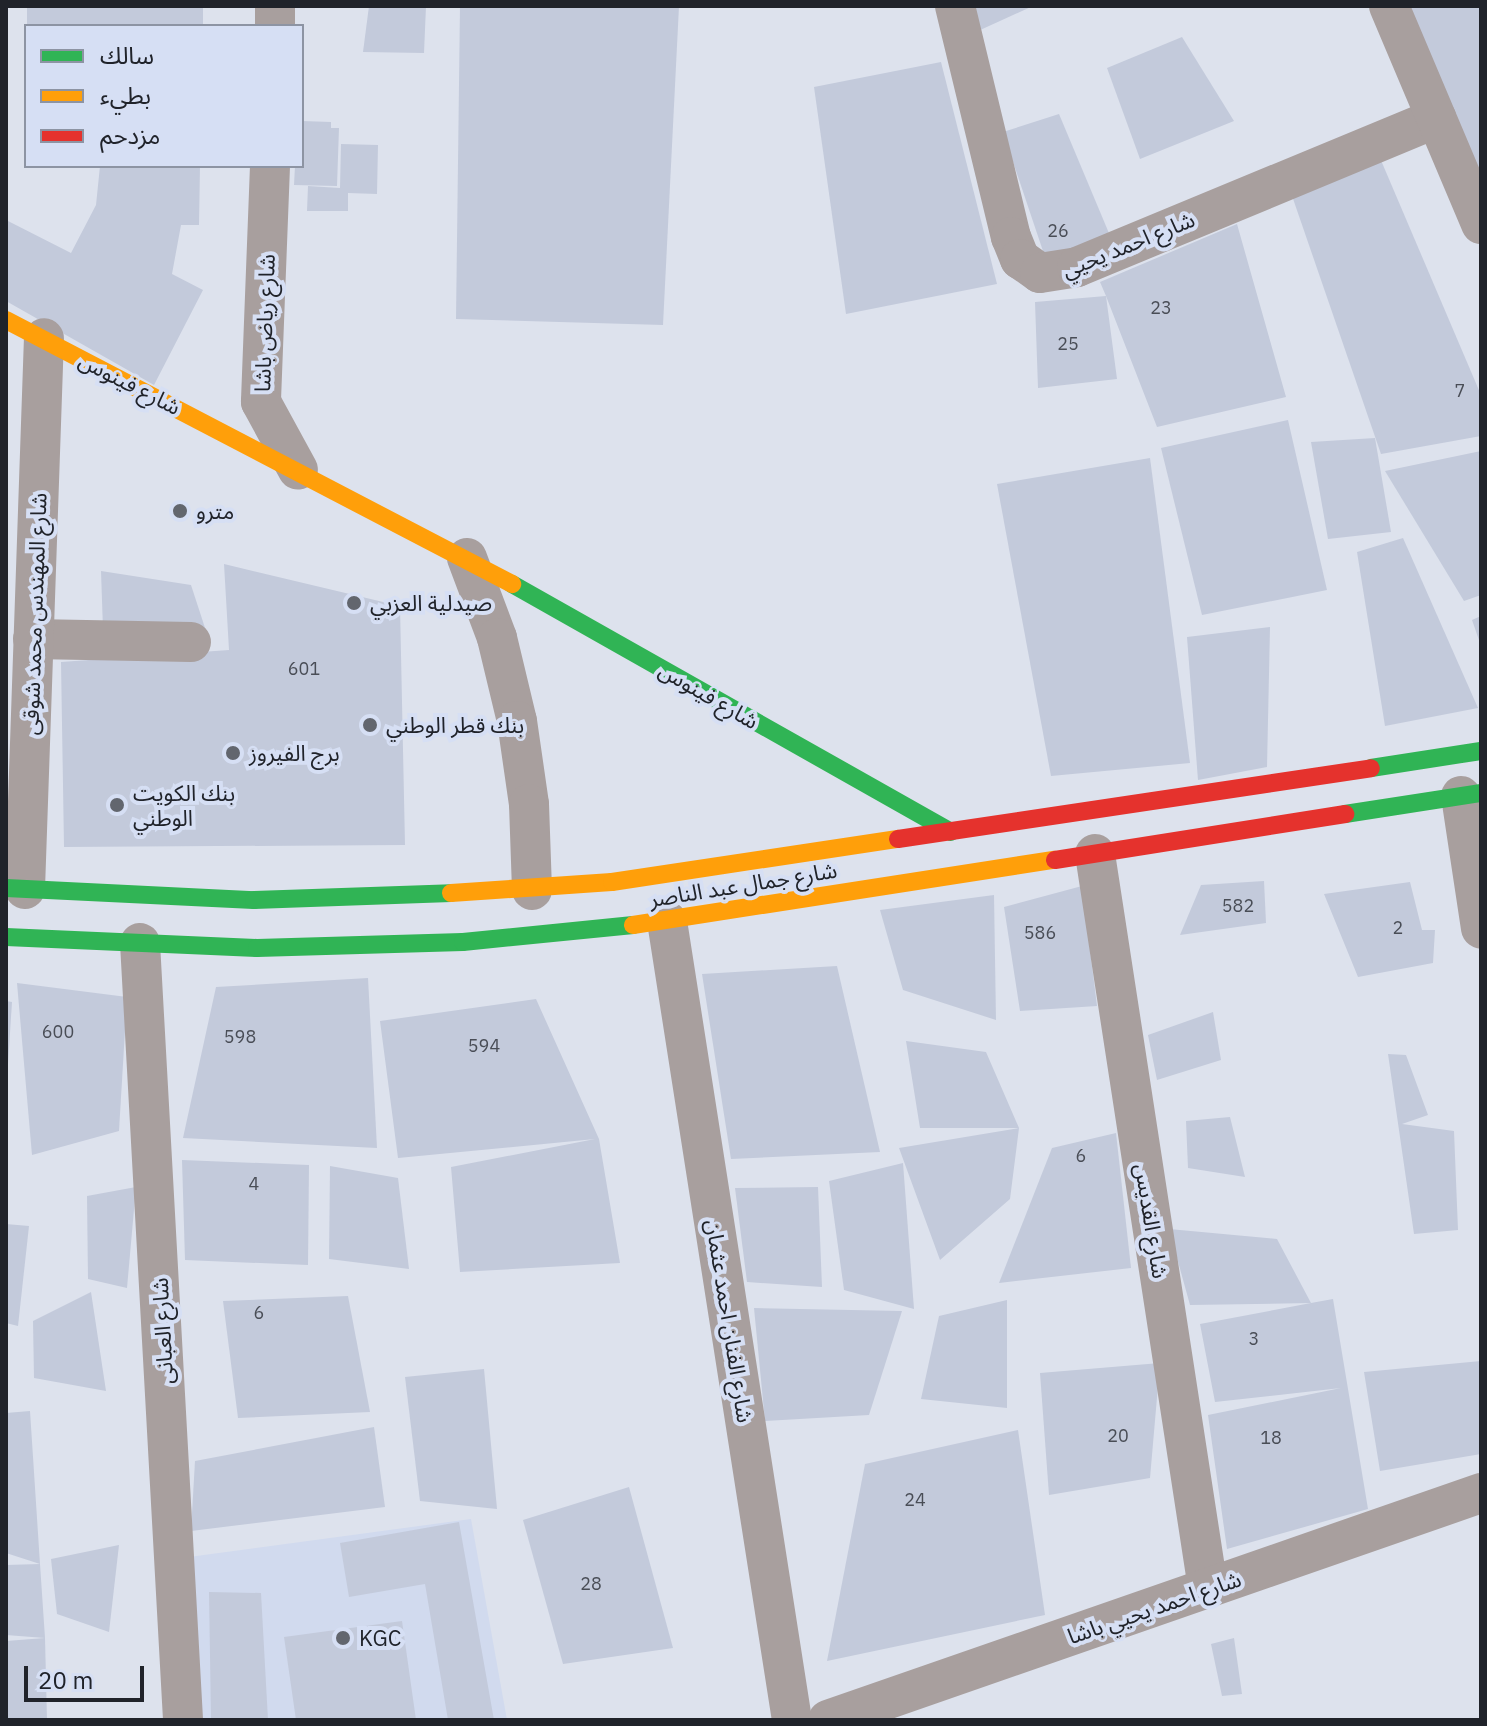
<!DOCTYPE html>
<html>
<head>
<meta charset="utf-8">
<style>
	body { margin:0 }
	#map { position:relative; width:1487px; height:1726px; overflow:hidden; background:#dde2ed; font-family:"IBM Plex Sans","Noto Sans Arabic",sans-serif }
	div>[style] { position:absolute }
	.built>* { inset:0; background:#d1daee }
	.building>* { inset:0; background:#c3cadb }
	.street>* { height:40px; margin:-20px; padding:0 20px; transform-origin:20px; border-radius:20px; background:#a89f9e }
	.fast>* { height:18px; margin:-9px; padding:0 9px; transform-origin:9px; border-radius:9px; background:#30b455 }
	.slow>* { height:18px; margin:-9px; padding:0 9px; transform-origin:9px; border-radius:9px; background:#ff9f0a }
	.jam>* { height:18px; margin:-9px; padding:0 9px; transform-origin:9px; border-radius:9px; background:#e5322d }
	.dots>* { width:22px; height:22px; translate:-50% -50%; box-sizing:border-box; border:4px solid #d6dff4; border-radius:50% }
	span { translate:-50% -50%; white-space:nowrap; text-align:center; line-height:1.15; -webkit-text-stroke:8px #d6dff4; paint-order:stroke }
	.number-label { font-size:18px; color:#494d56 }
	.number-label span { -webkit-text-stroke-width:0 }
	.street-label { font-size:22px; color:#20232a }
	.poi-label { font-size:22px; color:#20232a }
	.left { translate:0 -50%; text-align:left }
	.frame { position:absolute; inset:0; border:8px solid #20232a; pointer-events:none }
	.legend { position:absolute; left:24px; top:24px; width:280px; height:144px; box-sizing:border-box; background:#d6dff4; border:2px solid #8d94a3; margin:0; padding:10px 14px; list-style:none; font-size:24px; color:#20232a }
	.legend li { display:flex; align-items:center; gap:16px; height:40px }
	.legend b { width:40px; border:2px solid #8d94a3 }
	.scale { position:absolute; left:24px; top:1666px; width:120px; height:36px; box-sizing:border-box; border:4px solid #20232a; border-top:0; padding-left:10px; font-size:24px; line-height:28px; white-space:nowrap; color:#20232a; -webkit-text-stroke:6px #d6dff4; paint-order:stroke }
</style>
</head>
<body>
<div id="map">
	<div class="built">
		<div style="clip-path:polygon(471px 1519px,507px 1720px,200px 1720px,189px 1557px)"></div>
	</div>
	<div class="building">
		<div style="clip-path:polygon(27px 6px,203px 6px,203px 26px,27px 26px)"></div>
		<div style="clip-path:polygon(369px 6px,426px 6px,424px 53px,363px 52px)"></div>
		<div style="clip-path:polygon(460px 6px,679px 6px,663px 325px,456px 319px)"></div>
		<div style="clip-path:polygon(972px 6px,1033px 6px,978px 31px)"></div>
		<div style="clip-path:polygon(1399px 6px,1481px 6px,1481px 188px)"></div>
		<div style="clip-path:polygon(1182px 37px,1234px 121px,1140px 159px,1107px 68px)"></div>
		<div style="clip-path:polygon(941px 62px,997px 284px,846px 314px,814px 87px)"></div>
		<div style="clip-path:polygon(1059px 114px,1111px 238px,1045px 257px,1003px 132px)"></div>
		<div style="clip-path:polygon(302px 121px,331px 122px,331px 128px,339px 128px,337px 186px,294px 185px,295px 166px,302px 166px)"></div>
		<div style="clip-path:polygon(341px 144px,378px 145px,377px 194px,348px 193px,348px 211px,307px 211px,308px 186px,340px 188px)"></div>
		<div style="clip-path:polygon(1380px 158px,1481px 395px,1481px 436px,1381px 454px,1290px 190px)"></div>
		<div style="clip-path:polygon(100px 166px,200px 166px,199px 225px,181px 225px,172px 274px,203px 290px,154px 385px,6px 301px,6px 220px,71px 253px,96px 205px)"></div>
		<div style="clip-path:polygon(1237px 224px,1286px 397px,1157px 427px,1106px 296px,1117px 379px,1038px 388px,1035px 302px,1106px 296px,1100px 282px)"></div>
		<div style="clip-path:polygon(1288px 420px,1327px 590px,1202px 615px,1161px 448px)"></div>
		<div style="clip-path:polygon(1375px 438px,1391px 532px,1328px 539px,1311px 442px)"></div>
		<div style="clip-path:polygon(1481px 451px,1481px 595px,1464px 601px,1385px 471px)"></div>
		<div style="clip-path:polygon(1150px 458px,1190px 763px,1051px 776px,997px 484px)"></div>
		<div style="clip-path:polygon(1403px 538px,1478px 708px,1385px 726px,1357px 552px)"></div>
		<div style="clip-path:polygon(224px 564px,400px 606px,405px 845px,64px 847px,61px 662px,229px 650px)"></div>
		<div style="clip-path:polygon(101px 571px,191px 585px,206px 631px,104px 659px)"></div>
		<div style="clip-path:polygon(1481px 616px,1481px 643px,1480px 643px,1472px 620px)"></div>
		<div style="clip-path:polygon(1270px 627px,1267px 767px,1198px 780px,1187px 637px)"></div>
		<div style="clip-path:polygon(1264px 881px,1266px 923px,1180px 935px,1201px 885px)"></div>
		<div style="clip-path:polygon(1410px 882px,1422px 930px,1435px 930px,1433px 963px,1358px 977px,1324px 894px)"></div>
		<div style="clip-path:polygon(1082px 886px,1097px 1006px,1020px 1011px,1004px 907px)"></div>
		<div style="clip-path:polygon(994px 895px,996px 1020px,903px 990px,880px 910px)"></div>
		<div style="clip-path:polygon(837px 966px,880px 1152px,731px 1159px,702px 974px)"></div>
		<div style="clip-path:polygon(368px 978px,377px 1148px,183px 1138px,216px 987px)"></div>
		<div style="clip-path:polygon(17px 983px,127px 997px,119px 1131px,32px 1155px)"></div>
		<div style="clip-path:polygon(536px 999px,599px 1139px,620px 1263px,460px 1272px,451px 1167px,595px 1139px,398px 1158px,380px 1021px)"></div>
		<div style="clip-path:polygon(6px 1001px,12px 1002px,8px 1064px,6px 1064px)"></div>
		<div style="clip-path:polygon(1213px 1012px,1221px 1060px,1157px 1080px,1148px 1035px)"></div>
		<div style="clip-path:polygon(906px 1041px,986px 1052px,1019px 1128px,1010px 1199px,940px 1260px,899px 1148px,1019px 1128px,920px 1128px)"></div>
		<div style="clip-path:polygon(1388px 1054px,1406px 1055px,1428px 1115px,1402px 1124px,1454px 1131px,1458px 1230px,1414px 1234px)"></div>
		<div style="clip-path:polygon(1230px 1117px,1245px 1177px,1188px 1168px,1186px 1121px)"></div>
		<div style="clip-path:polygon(1116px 1133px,1131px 1268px,999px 1283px,1052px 1148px)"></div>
		<div style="clip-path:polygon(182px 1160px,309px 1165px,308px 1265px,185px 1260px)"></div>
		<div style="clip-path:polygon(903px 1163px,914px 1309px,844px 1290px,829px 1181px)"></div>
		<div style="clip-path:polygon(330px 1166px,398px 1178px,409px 1269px,329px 1259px)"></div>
		<div style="clip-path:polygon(136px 1187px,127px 1288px,88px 1279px,87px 1196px)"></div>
		<div style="clip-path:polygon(818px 1187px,822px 1287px,747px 1282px,735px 1188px)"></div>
		<div style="clip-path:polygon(6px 1224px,29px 1226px,18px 1326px,6px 1323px)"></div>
		<div style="clip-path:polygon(1169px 1229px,1277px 1239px,1311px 1303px,1333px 1299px,1368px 1509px,1227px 1549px,1208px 1415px,1341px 1388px,1215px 1402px,1200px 1324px,1311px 1303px,1190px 1305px)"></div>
		<div style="clip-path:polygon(91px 1292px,106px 1391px,34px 1378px,33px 1321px)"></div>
		<div style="clip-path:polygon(348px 1296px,370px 1412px,238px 1418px,223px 1301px)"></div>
		<div style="clip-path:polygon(1007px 1300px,1007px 1408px,921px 1399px,939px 1316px)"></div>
		<div style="clip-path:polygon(754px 1308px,902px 1311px,869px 1415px,765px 1421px)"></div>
		<div style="clip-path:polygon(1481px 1361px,1481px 1454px,1380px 1471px,1364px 1372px)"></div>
		<div style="clip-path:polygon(1160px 1363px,1150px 1478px,1049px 1495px,1040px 1373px)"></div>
		<div style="clip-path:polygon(484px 1369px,497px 1509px,420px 1501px,405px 1377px)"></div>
		<div style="clip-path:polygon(30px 1411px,40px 1564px,45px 1638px,6px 1635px,6px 1565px,40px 1564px,6px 1553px,6px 1413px)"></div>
		<div style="clip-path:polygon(374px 1427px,385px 1507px,191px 1531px,195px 1461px)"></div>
		<div style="clip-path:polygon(1018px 1430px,1045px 1615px,827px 1661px,865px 1464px)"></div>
		<div style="clip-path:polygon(629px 1487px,673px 1648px,563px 1664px,523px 1520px)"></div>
		<div style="clip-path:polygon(459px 1522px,494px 1720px,448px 1720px,425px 1584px,349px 1597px,340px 1543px)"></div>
		<div style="clip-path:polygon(119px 1545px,109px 1632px,57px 1614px,51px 1559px)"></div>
		<div style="clip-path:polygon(209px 1592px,261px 1593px,268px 1720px,211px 1720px)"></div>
		<div style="clip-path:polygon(402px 1621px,416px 1720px,296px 1720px,284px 1637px)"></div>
		<div style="clip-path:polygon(45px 1638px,47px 1720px,6px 1720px,6px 1641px)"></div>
		<div style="clip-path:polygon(1234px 1638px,1242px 1694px,1222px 1696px,1211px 1644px)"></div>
	</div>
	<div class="street">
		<div style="left:955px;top:6px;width:238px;rotate:76.4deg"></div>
		<div style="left:1011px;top:237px;width:24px;rotate:68deg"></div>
		<div style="left:1020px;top:259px;width:24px;rotate:35deg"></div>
		<div style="left:1040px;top:273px;width:37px;rotate:-9deg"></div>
		<div style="left:1077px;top:267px;width:389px;rotate:-22.5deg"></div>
		<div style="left:1389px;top:6px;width:237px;rotate:67.1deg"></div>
		<div style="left:275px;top:26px;width:20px;rotate:-90deg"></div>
		<div style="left:270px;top:166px;width:236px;rotate:92.2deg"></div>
		<div style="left:261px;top:402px;width:77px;rotate:61.4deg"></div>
		<div style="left:467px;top:558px;width:85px;rotate:69.4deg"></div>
		<div style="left:497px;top:638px;width:85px;rotate:76.5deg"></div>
		<div style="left:517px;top:721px;width:84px;rotate:81.8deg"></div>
		<div style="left:529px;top:804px;width:86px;rotate:88deg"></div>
		<div style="left:33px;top:639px;width:158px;rotate:1.1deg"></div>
		<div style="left:1461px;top:796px;width:134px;rotate:81.4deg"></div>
		<div style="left:1095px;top:854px;width:743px;rotate:81.25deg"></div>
		<div style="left:25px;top:889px;width:551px;rotate:-88.03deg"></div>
		<div style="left:667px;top:921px;width:809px;rotate:81.11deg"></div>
		<div style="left:140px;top:943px;width:778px;rotate:86.83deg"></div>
		<div style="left:828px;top:1720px;width:691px;rotate:-19.17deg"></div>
	</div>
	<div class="fast">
		<div style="left:512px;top:584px;width:504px;rotate:29.46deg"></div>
		<div style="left:1371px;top:768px;width:111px;rotate:-8.8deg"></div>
		<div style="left:1345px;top:814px;width:138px;rotate:-8.8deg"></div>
		<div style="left:6px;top:888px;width:248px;rotate:2.8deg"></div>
		<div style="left:254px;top:900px;width:197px;rotate:-2deg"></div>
		<div style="left:6px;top:937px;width:251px;rotate:2.5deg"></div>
		<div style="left:257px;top:948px;width:206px;rotate:-1.7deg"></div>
		<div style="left:463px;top:942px;width:171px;rotate:-5.7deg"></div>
	</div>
	<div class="slow">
		<div style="left:6px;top:320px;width:571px;rotate:27.55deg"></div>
		<div style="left:451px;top:893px;width:161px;rotate:-3.9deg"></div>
		<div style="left:612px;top:882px;width:289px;rotate:-8.6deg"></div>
		<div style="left:633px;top:925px;width:427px;rotate:-8.8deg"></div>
	</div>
	<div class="jam">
		<div style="left:898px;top:839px;width:478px;rotate:-8.5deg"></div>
		<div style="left:1055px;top:860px;width:294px;rotate:-9deg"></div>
	</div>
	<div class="dots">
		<div style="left:180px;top:511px;background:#62666e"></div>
		<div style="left:354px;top:603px;background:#62666e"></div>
		<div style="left:370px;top:725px;background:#62666e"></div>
		<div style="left:233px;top:753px;background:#62666e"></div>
		<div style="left:117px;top:805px;background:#62666e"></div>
		<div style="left:343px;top:1638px;background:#62666e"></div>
	</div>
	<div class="number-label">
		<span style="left:1058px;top:231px">26</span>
		<span style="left:1161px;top:308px">23</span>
		<span style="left:1068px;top:344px">25</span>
		<span style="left:1460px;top:391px">7</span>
		<span style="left:304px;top:669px">601</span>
		<span style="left:1238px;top:906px">582</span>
		<span style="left:1398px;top:928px">2</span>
		<span style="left:1040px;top:933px">586</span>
		<span style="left:58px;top:1032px">600</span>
		<span style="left:240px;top:1037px">598</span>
		<span style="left:484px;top:1046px">594</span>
		<span style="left:1081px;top:1156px">6</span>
		<span style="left:254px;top:1184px">4</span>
		<span style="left:259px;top:1313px">6</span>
		<span style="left:1254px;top:1339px">3</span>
		<span style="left:1118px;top:1436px">20</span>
		<span style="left:1271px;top:1438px">18</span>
		<span style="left:915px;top:1500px">24</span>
		<span style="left:591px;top:1584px">28</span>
	</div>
	<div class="street-label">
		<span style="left:1128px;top:244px;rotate:-22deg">شارع احمد يحيي</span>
		<span style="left:264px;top:323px;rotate:-88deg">شارع رياض باشا</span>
		<span style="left:130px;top:383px;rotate:27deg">شارع فينوس</span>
		<span style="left:34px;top:614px;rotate:-88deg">شارع المهندس محمد شوقى</span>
		<span style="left:709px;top:695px;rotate:30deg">شارع فينوس</span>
		<span style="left:743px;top:884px;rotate:-9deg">شارع جمال عبد الناصر</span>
		<span style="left:1152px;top:1221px;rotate:81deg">شارع القديس</span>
		<span style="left:730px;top:1321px;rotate:81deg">شارع الفنان احمد عثمان</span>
		<span style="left:162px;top:1331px;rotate:-93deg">شارع العبانى</span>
		<span style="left:1154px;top:1607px;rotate:-19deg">شارع احمد يحيي باشا</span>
	</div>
	<div class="poi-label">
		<span class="left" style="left:196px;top:511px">مترو</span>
		<span class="left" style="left:370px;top:603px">صيدلية العزبي</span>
		<span class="left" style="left:386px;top:725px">بنك قطر الوطني</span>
		<span class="left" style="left:249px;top:753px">برج الفيروز</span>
		<span class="left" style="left:133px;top:805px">بنك الكويت<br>الوطني</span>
		<span class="left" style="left:359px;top:1638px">KGC</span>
	</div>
	<div class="frame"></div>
	<ul class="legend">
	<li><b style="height:10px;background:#30b455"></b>سالك</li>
	<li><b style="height:10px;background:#ff9f0a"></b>بطيء</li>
	<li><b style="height:10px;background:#e5322d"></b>مزدحم</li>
	</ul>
	<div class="scale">20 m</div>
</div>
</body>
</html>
